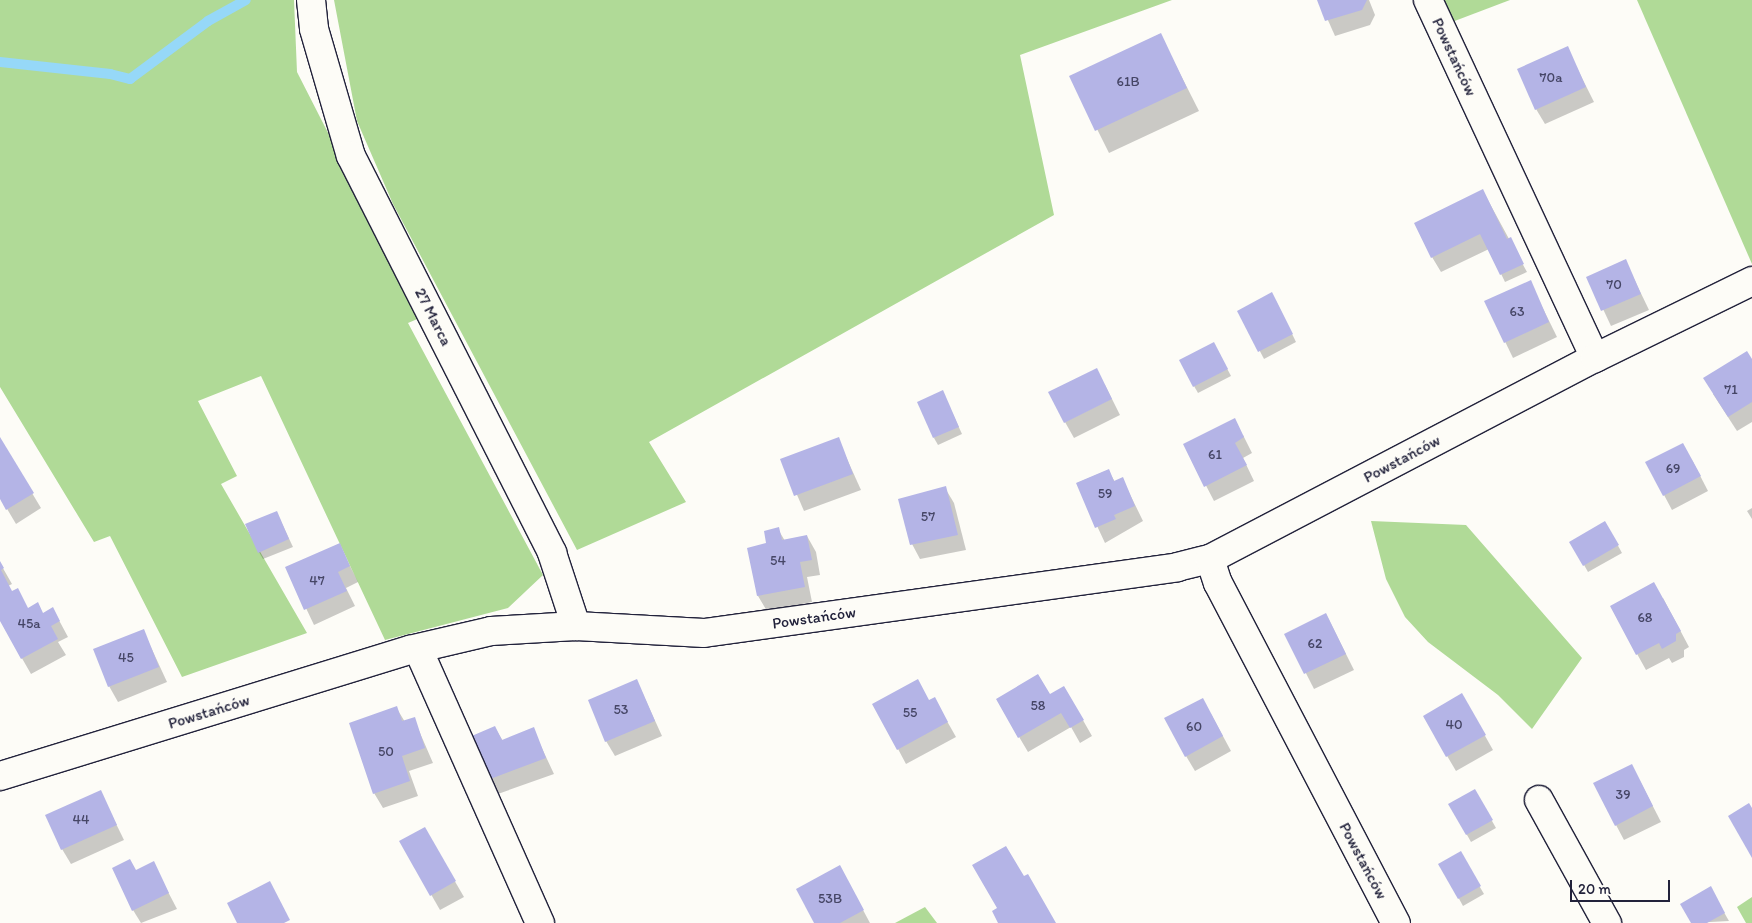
<!DOCTYPE html>
<html>
<head>
<meta charset="utf-8">
<style>
	body { margin:0 }
	#map { position:relative; width:1752px; height:923px; overflow:hidden; background:#fdfcf7; font-family:Itim,sans-serif }
	div>[style] { position:absolute }
	.green>* { inset:0; background:#b0da97 }
	.shadow>* { inset:0; background:#0003 }
	.stream>* { height:10px; margin:-5px; padding:0 5px; transform-origin:5px; border-radius:5px; background:#96d8f8 }
	.building>* { inset:0; background:#b4b4e6 }
	.roads { filter:drop-shadow(1px 0 #22223b) drop-shadow(-1px 0 #22223b) drop-shadow(0 1px #22223b) drop-shadow(0 -1px #22223b) }
	.minor>* { height:28px; margin:-14px; padding:0 14px; transform-origin:14px; border-radius:14px; background:#fdfcf7 }
	span { translate:-50% -50%; white-space:nowrap; text-align:center; line-height:1.15; -webkit-text-stroke:4px #fdfcf7; paint-order:stroke }
	.number-label { font-size:14px; color:#464666 }
	.number-label span { -webkit-text-stroke-width:0 }
	.street-label { font-size:16px; color:#22223b }
	.scale { position:absolute; left:1570px; top:880px; width:100px; height:22px; box-sizing:border-box; border:2px solid #22223b; border-top:0; padding-left:6px; font-size:15px; line-height:18px; white-space:nowrap; color:#22223b; -webkit-text-stroke:4px #fdfcf7; paint-order:stroke }
</style>
</head>
<body>
<div id="map">
	<div class="green">
		<div style="clip-path:polygon(0 0,294px 0,297px 72px,422px 317px,408px 323px,543px 575px,508px 608px,385px 640px,261px 376px,198px 401px,237px 476px,221px 484px,307px 633px,182px 677px,110px 536px,94px 542px,0 387px)"></div>
		<div style="clip-path:polygon(334px 0,1172px 0,1020px 55px,1054px 215px,649px 442px,686px 502px,577px 550px,393px 204px,357px 121px)"></div>
		<div style="clip-path:polygon(1442px 0,1510px 0,1452px 22px)"></div>
		<div style="clip-path:polygon(1637px 0,1752px 0,1752px 264px)"></div>
		<div style="clip-path:polygon(1371px 521px,1466px 525px,1582px 658px,1532px 729px,1498px 695px,1428px 642px,1405px 617px,1386px 579px)"></div>
		<div style="clip-path:polygon(1752px 897px,1752px 923px,1746px 923px,1737px 907px)"></div>
		<div style="clip-path:polygon(925px 907px,937px 923px,895px 923px)"></div>
	</div>
	<div class="shadow">
		<div style="clip-path:polygon(1319px 0,1369px 0,1375px 15px,1370px 25px,1335px 36px)"></div>
		<div style="clip-path:polygon(1160px 34px,1199px 111px,1109px 153px,1071px 77px)"></div>
		<div style="clip-path:polygon(1567px 48px,1594px 102px,1545px 124px,1536px 109px)"></div>
		<div style="clip-path:polygon(1483px 191px,1527px 272px,1505px 282px,1489px 249px,1441px 272px,1432px 257px)"></div>
		<div style="clip-path:polygon(1625px 260px,1649px 310px,1611px 326px,1588px 277px)"></div>
		<div style="clip-path:polygon(1530px 282px,1557px 337px,1513px 358px,1486px 302px)"></div>
		<div style="clip-path:polygon(1276px 301px,1296px 342px,1264px 359px,1239px 311px)"></div>
		<div style="clip-path:polygon(1218px 351px,1231px 376px,1198px 393px,1194px 386px)"></div>
		<div style="clip-path:polygon(1752px 361px,1752px 422px,1737px 431px,1713px 394px)"></div>
		<div style="clip-path:polygon(1105px 385px,1120px 415px,1074px 438px,1065px 422px)"></div>
		<div style="clip-path:polygon(946px 399px,962px 434px,938px 445px,934px 438px)"></div>
		<div style="clip-path:polygon(1243px 435px,1252px 453px,1243px 458px,1254px 481px,1214px 501px,1185px 445px)"></div>
		<div style="clip-path:polygon(838px 439px,861px 490px,804px 511px,782px 460px)"></div>
		<div style="clip-path:polygon(0 440px,41px 508px,16px 524px,0 497px)"></div>
		<div style="clip-path:polygon(1692px 460px,1708px 491px,1672px 510px,1664px 495px)"></div>
		<div style="clip-path:polygon(1108px 470px,1115px 482px,1122px 478px,1143px 521px,1105px 543px,1077px 483px)"></div>
		<div style="clip-path:polygon(945px 488px,954px 503px,966px 550px,920px 559px,912px 544px)"></div>
		<div style="clip-path:polygon(1752px 508px,1752px 519px,1747px 511px)"></div>
		<div style="clip-path:polygon(277px 513px,293px 547px,263px 559px,259px 552px)"></div>
		<div style="clip-path:polygon(1605px 522px,1622px 553px,1588px 572px,1571px 542px)"></div>
		<div style="clip-path:polygon(778px 529px,785px 541px,807px 536px,816px 552px,820px 575px,807px 577px,812px 602px,767px 611px,758px 596px,748px 549px,768px 544px)"></div>
		<div style="clip-path:polygon(339px 544px,358px 582px,346px 588px,355px 606px,314px 625px,287px 568px)"></div>
		<div style="clip-path:polygon(0 563px,12px 584px,8px 586px,12px 593px,28px 609px,43px 614px,53px 609px,68px 637px,58px 642px,66px 655px,31px 674px,0 620px)"></div>
		<div style="clip-path:polygon(1663px 598px,1689px 647px,1684px 650px,1684px 657px,1672px 663px,1669px 658px,1646px 670px,1611px 607px)"></div>
		<div style="clip-path:polygon(1326px 614px,1354px 670px,1314px 689px,1286px 634px)"></div>
		<div style="clip-path:polygon(143px 630px,167px 682px,118px 702px,109px 686px)"></div>
		<div style="clip-path:polygon(637px 681px,662px 736px,615px 756px,606px 741px)"></div>
		<div style="clip-path:polygon(1064px 687px,1092px 736px,1080px 743px,1071px 727px,1028px 752px,997px 700px,1050px 696px)"></div>
		<div style="clip-path:polygon(1462px 695px,1493px 750px,1456px 771px,1424px 717px)"></div>
		<div style="clip-path:polygon(929px 702px,943px 714px,956px 737px,906px 764px,898px 749px)"></div>
		<div style="clip-path:polygon(396px 707px,405px 722px,414px 719px,433px 763px,409px 771px,418px 796px,383px 808px,374px 793px)"></div>
		<div style="clip-path:polygon(1211px 714px,1231px 751px,1195px 771px,1186px 756px)"></div>
		<div style="clip-path:polygon(495px 728px,503px 741px,533px 729px,554px 774px,495px 795px,486px 780px)"></div>
		<div style="clip-path:polygon(1640px 781px,1661px 822px,1624px 840px,1616px 825px)"></div>
		<div style="clip-path:polygon(100px 791px,124px 840px,71px 864px,62px 849px)"></div>
		<div style="clip-path:polygon(1475px 791px,1496px 828px,1471px 842px,1450px 805px)"></div>
		<div style="clip-path:polygon(424px 828px,464px 897px,440px 910px,401px 842px)"></div>
		<div style="clip-path:polygon(1460px 853px,1484px 894px,1463px 906px,1440px 864px)"></div>
		<div style="clip-path:polygon(153px 863px,177px 909px,141px 923px,133px 910px,136px 871px)"></div>
		<div style="clip-path:polygon(848px 882px,870px 923px,816px 923px)"></div>
		<div style="clip-path:polygon(1710px 888px,1729px 921px,1692px 923px)"></div>
	</div>
	<div class="stream">
		<div style="left:0;top:62px;width:111px;rotate:6.2deg"></div>
		<div style="left:110px;top:74px;width:21px;rotate:14deg"></div>
		<div style="left:130px;top:79px;width:97px;rotate:-36.6deg"></div>
		<div style="left:208px;top:21px;width:43px;rotate:-28.9deg"></div>
	</div>
	<div class="building">
		<div style="clip-path:polygon(1317px 0,1367px 0,1362px 10px,1325px 21px)"></div>
		<div style="clip-path:polygon(1161px 33px,1187px 88px,1095px 131px,1069px 76px)"></div>
		<div style="clip-path:polygon(1568px 46px,1586px 87px,1535px 110px,1517px 69px)"></div>
		<div style="clip-path:polygon(1483px 189px,1507px 239px,1511px 237px,1524px 264px,1500px 275px,1480px 234px,1431px 258px,1414px 223px)"></div>
		<div style="clip-path:polygon(1626px 259px,1641px 294px,1601px 311px,1586px 277px)"></div>
		<div style="clip-path:polygon(1531px 280px,1549px 322px,1504px 343px,1484px 301px)"></div>
		<div style="clip-path:polygon(1272px 292px,1293px 334px,1258px 352px,1237px 311px)"></div>
		<div style="clip-path:polygon(1214px 342px,1228px 369px,1193px 387px,1179px 360px)"></div>
		<div style="clip-path:polygon(1747px 351px,1752px 359px,1752px 402px,1728px 417px,1703px 378px)"></div>
		<div style="clip-path:polygon(1097px 368px,1112px 399px,1064px 423px,1048px 392px)"></div>
		<div style="clip-path:polygon(943px 390px,959px 427px,933px 438px,917px 402px)"></div>
		<div style="clip-path:polygon(1235px 418px,1244px 437px,1235px 443px,1247px 465px,1204px 487px,1183px 444px)"></div>
		<div style="clip-path:polygon(0 437px,34px 493px,6px 510px,0 499px)"></div>
		<div style="clip-path:polygon(839px 437px,853px 474px,794px 496px,780px 459px)"></div>
		<div style="clip-path:polygon(1683px 443px,1701px 476px,1663px 496px,1645px 462px)"></div>
		<div style="clip-path:polygon(1109px 469px,1114px 481px,1123px 477px,1135px 506px,1114px 515px,1116px 519px,1095px 528px,1076px 483px)"></div>
		<div style="clip-path:polygon(946px 486px,958px 535px,910px 545px,898px 499px)"></div>
		<div style="clip-path:polygon(277px 511px,289px 539px,258px 553px,245px 524px)"></div>
		<div style="clip-path:polygon(1605px 521px,1619px 545px,1583px 566px,1569px 542px)"></div>
		<div style="clip-path:polygon(779px 527px,782px 540px,807px 535px,812px 560px,800px 562px,805px 587px,757px 596px,747px 548px,766px 543px,764px 531px)"></div>
		<div style="clip-path:polygon(340px 543px,350px 566px,338px 572px,347px 591px,304px 610px,285px 567px)"></div>
		<div style="clip-path:polygon(0 561px,4px 568px,1px 570px,12px 591px,18px 588px,28px 608px,38px 602px,43px 613px,53px 607px,60px 621px,51px 626px,58px 639px,21px 659px,0 621px)"></div>
		<div style="clip-path:polygon(1654px 582px,1681px 631px,1676px 634px,1676px 641px,1662px 649px,1659px 643px,1636px 655px,1610px 606px)"></div>
		<div style="clip-path:polygon(1326px 613px,1346px 654px,1304px 674px,1284px 634px)"></div>
		<div style="clip-path:polygon(144px 629px,159px 667px,108px 687px,93px 649px)"></div>
		<div style="clip-path:polygon(1038px 674px,1050px 694px,1064px 686px,1084px 720px,1070px 728px,1061px 713px,1018px 738px,996px 699px)"></div>
		<div style="clip-path:polygon(637px 679px,655px 721px,605px 742px,588px 700px)"></div>
		<div style="clip-path:polygon(918px 679px,929px 700px,935px 697px,948px 722px,897px 750px,872px 704px)"></div>
		<div style="clip-path:polygon(1462px 693px,1486px 735px,1446px 757px,1423px 716px)"></div>
		<div style="clip-path:polygon(1203px 698px,1223px 736px,1185px 757px,1164px 718px)"></div>
		<div style="clip-path:polygon(397px 706px,402px 721px,415px 717px,425px 748px,402px 756px,410px 781px,373px 794px,349px 723px)"></div>
		<div style="clip-path:polygon(495px 726px,502px 740px,534px 727px,546px 758px,485px 781px,467px 738px)"></div>
		<div style="clip-path:polygon(1632px 764px,1653px 806px,1615px 826px,1593px 783px)"></div>
		<div style="clip-path:polygon(1475px 789px,1493px 820px,1466px 835px,1448px 804px)"></div>
		<div style="clip-path:polygon(101px 790px,117px 825px,61px 850px,45px 815px)"></div>
		<div style="clip-path:polygon(1749px 803px,1752px 808px,1752px 858px,1728px 816px)"></div>
		<div style="clip-path:polygon(425px 827px,456px 881px,430px 896px,399px 841px)"></div>
		<div style="clip-path:polygon(1006px 846px,1024px 876px,1028px 874px,1056px 923px,998px 923px,992px 911px,997px 908px,972px 865px)"></div>
		<div style="clip-path:polygon(1461px 851px,1481px 886px,1458px 899px,1438px 864px)"></div>
		<div style="clip-path:polygon(130px 859px,136px 870px,154px 861px,169px 893px,132px 911px,112px 868px)"></div>
		<div style="clip-path:polygon(840px 865px,864px 910px,840px 923px,814px 923px,796px 889px)"></div>
		<div style="clip-path:polygon(270px 881px,290px 920px,284px 923px,237px 923px,227px 903px)"></div>
		<div style="clip-path:polygon(1711px 886px,1725px 913px,1707px 923px,1691px 923px,1680px 904px)"></div>
	</div>
	<div class="roads">
		<div class="minor">
			<div style="left:311px;top:0;width:29px;rotate:84deg"></div>
			<div style="left:314px;top:29px;width:132px;rotate:73.8deg"></div>
			<div style="left:351px;top:156px;width:445px;rotate:63.1deg"></div>
			<div style="left:552px;top:553px;width:77px;rotate:71.8deg"></div>
			<div style="left:1428px;top:0;width:395px;rotate:65deg"></div>
			<div style="left:1210px;top:559px;width:25px;rotate:72deg"></div>
			<div style="left:1218px;top:583px;width:384px;rotate:62.4deg"></div>
			<div style="left:418px;top:649px;width:300px;rotate:66deg"></div>
			<div style="left:0;top:776px;width:429px;rotate:-17.1deg"></div>
			<div style="left:410px;top:650px;width:83px;rotate:-13.2deg"></div>
			<div style="left:491px;top:631px;width:85px;rotate:-3.4deg"></div>
			<div style="left:576px;top:626px;width:128px;rotate:3.1deg"></div>
			<div style="left:704px;top:633px;width:478px;rotate:-7.9deg"></div>
			<div style="left:1177px;top:567px;width:34px;rotate:-14deg"></div>
			<div style="left:1210px;top:559px;width:434px;rotate:-27.6deg"></div>
			<div style="left:1595px;top:358px;width:175px;rotate:-26.1deg"></div>
			<div style="left:1539px;top:800px;width:141px;rotate:61.1deg"></div>
		</div>
	</div>
	<div class="number-label">
		<span style="left:1551px;top:78px">70a</span>
		<span style="left:1128px;top:82px">61B</span>
		<span style="left:1614px;top:285px">70</span>
		<span style="left:1517px;top:312px">63</span>
		<span style="left:1731px;top:390px">71</span>
		<span style="left:1215px;top:455px">61</span>
		<span style="left:1673px;top:469px">69</span>
		<span style="left:1105px;top:494px">59</span>
		<span style="left:928px;top:517px">57</span>
		<span style="left:778px;top:561px">54</span>
		<span style="left:317px;top:581px">47</span>
		<span style="left:1645px;top:618px">68</span>
		<span style="left:29px;top:624px">45a</span>
		<span style="left:1315px;top:644px">62</span>
		<span style="left:126px;top:658px">45</span>
		<span style="left:1038px;top:706px">58</span>
		<span style="left:621px;top:710px">53</span>
		<span style="left:910px;top:713px">55</span>
		<span style="left:1454px;top:725px">40</span>
		<span style="left:1194px;top:727px">60</span>
		<span style="left:386px;top:752px">50</span>
		<span style="left:1623px;top:795px">39</span>
		<span style="left:81px;top:820px">44</span>
		<span style="left:830px;top:899px">53B</span>
	</div>
	<div class="street-label">
		<span style="left:1454px;top:57px;rotate:65deg">Powstańców</span>
		<span style="left:433px;top:317px;rotate:63deg">27 Marca</span>
		<span style="left:1402px;top:459px;rotate:-28deg">Powstańców</span>
		<span style="left:814px;top:618px;rotate:-8deg">Powstańców</span>
		<span style="left:209px;top:712px;rotate:-17deg">Powstańców</span>
		<span style="left:1363px;top:861px;rotate:62deg">Powstańców</span>
	</div>
	<div class="scale">20 m</div>
</div>
</body>
</html>
